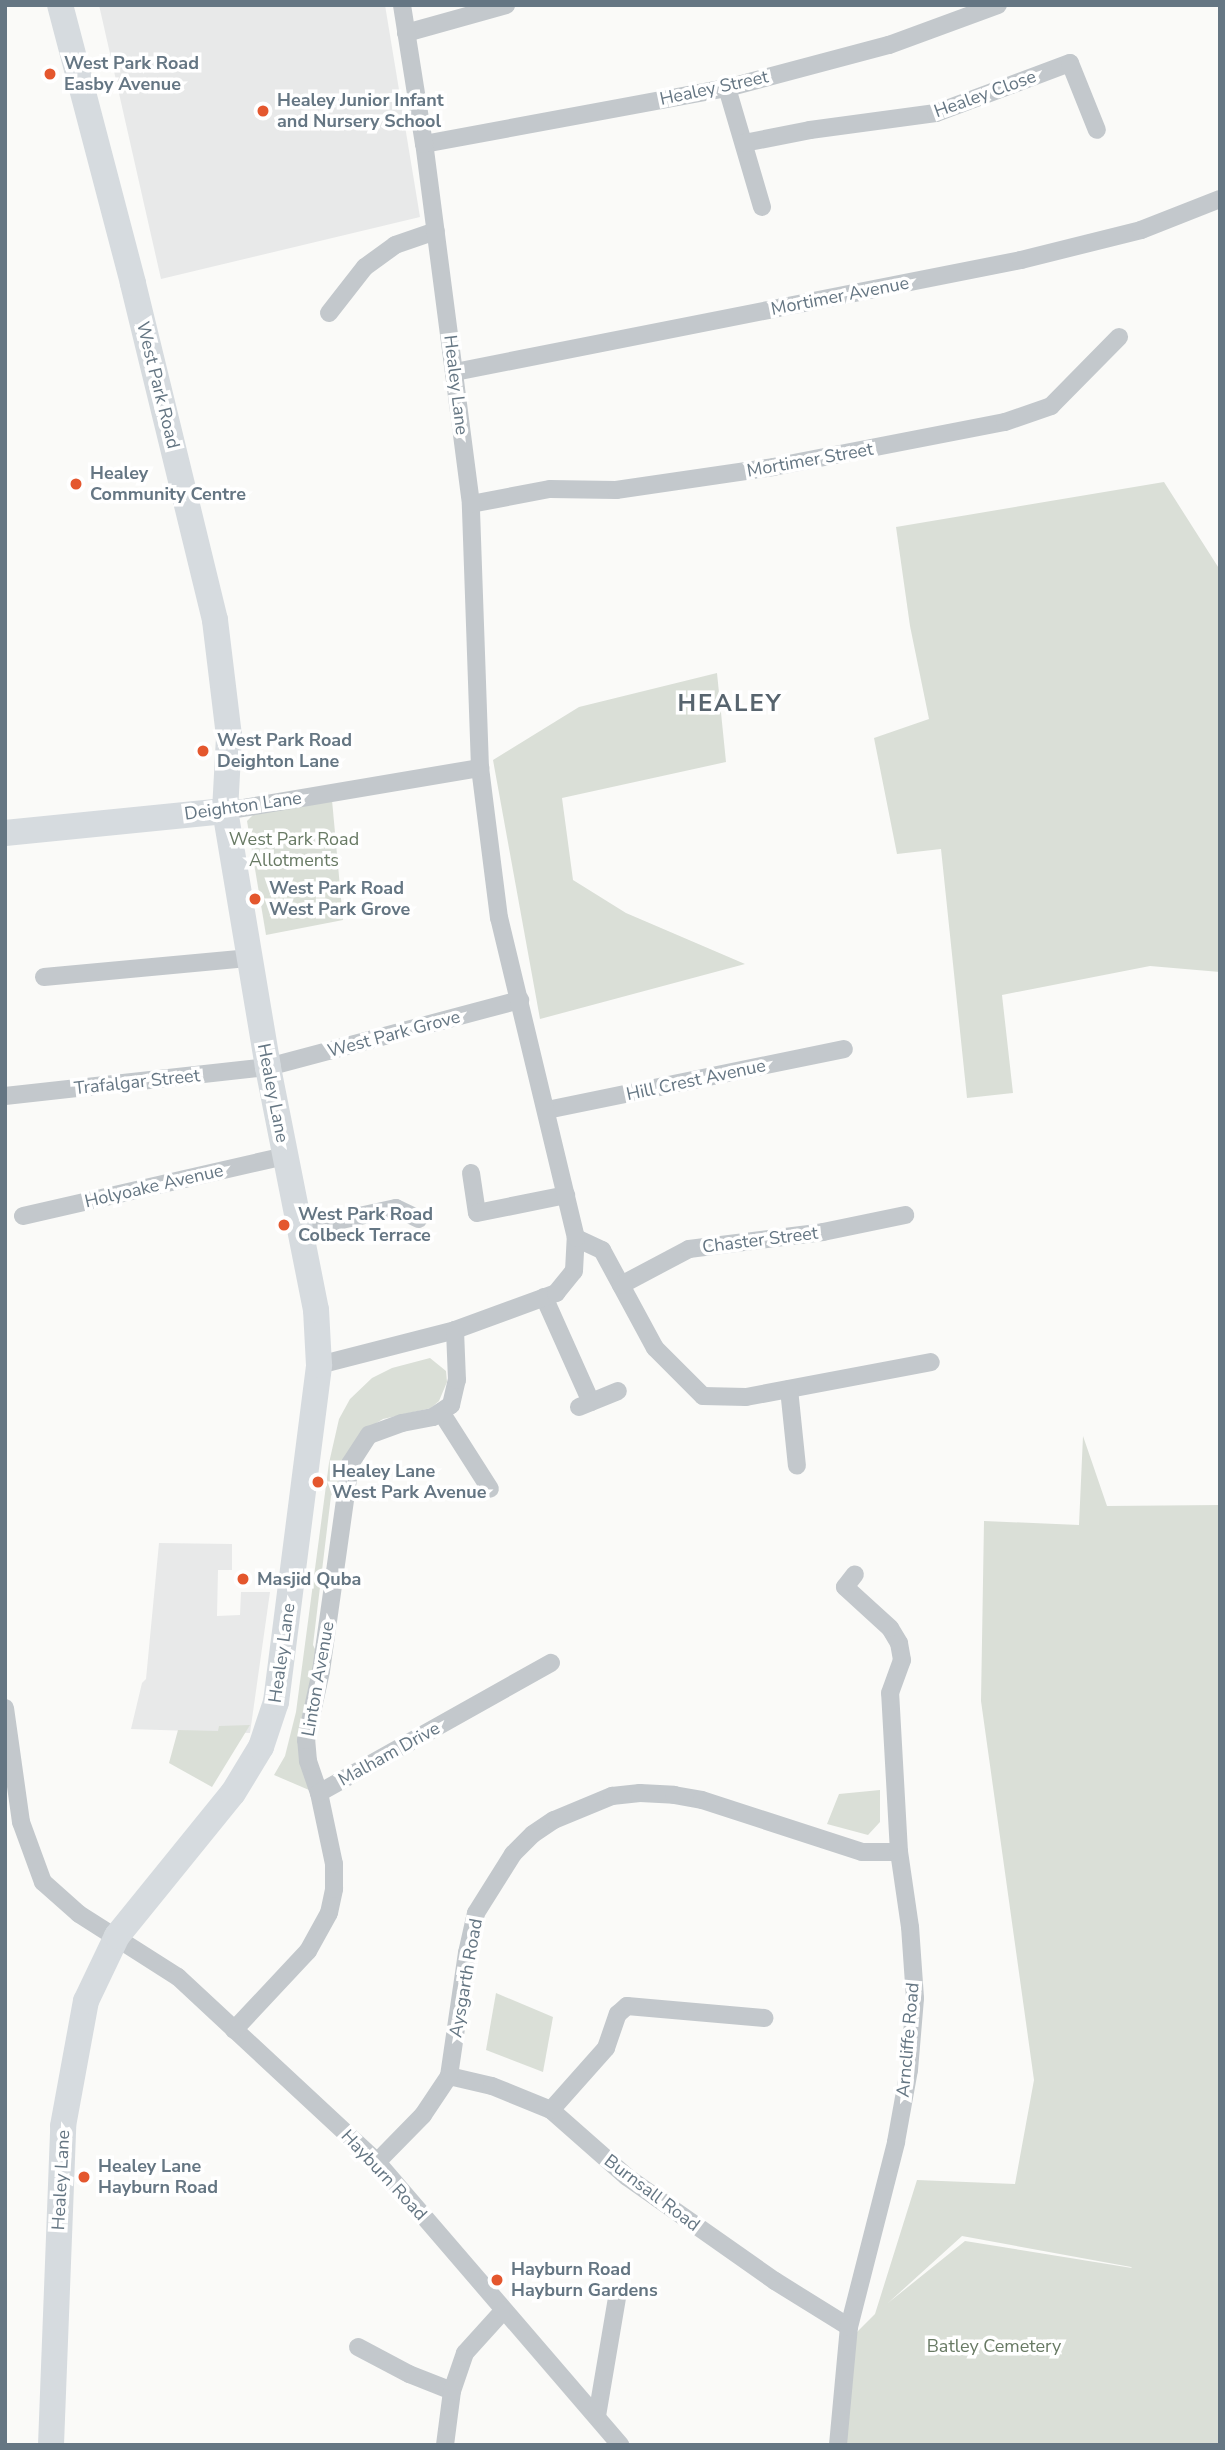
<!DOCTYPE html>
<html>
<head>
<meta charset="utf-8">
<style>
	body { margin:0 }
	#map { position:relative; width:1225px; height:2450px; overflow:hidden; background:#fafaf8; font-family:"Nunito Sans",sans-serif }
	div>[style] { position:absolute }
	.built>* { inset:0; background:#e8e9e9 }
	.green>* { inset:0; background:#dadfd7 }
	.street>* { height:18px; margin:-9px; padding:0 9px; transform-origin:9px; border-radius:9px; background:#c3c8cc }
	.secondary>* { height:26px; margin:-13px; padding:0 13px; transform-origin:13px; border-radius:13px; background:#d6dbdf }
	.dots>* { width:19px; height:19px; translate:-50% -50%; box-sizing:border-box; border:4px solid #fff; border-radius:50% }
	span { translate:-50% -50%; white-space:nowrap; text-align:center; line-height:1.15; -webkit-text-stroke:7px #fff; paint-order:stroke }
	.poi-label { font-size:18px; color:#657683; font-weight:700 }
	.left { translate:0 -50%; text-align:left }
	.street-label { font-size:18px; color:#657683 }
	.park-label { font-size:18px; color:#687a64 }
	.district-label { font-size:24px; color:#57646e; font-weight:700; letter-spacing:2px }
	.frame { position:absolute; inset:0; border:7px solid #657683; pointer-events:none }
</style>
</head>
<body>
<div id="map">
	<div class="built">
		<div style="clip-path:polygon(99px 5px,385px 5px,420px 217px,161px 279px)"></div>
		<div style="clip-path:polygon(159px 1543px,232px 1544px,232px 1570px,218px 1570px,217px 1616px,240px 1615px,241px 1592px,270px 1592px,250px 1733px,131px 1729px,142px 1683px,146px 1679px)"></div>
	</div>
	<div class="green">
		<div style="clip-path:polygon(1164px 482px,1220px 570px,1220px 972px,1150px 966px,1002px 995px,1013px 1093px,967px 1098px,941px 849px,897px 854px,874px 738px,929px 719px,910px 626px,896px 527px)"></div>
		<div style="clip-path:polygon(717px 673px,726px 762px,562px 798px,573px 880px,626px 913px,745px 964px,540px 1019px,493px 760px,579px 707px)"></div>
		<div style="clip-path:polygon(332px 800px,343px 920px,266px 935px,247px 821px,256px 812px)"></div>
		<div style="clip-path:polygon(430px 1358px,446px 1371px,447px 1382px,439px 1401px,431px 1408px,383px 1419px,365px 1430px,331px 1496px,313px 1645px,319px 1657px,309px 1790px,274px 1775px,285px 1756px,296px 1712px,329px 1463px,339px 1419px,350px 1399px,372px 1378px,392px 1368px)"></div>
		<div style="clip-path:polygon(evenodd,1083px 1436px,1107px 1506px,1220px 1505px,1220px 2445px,839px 2445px,851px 2338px,875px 2314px,917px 2180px,1015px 2184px,1034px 2080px,981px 1701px,984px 1521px,1079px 1525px,1083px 1436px,962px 2236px,1131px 2267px,1132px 2268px,965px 2241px,888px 2303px,962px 2236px)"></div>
		<div style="clip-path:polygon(250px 1725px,212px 1787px,169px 1763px,178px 1730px,218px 1731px,219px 1726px)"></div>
		<div style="clip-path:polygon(880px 1790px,880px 1822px,868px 1835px,827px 1824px,839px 1794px)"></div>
		<div style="clip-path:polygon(496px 1993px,553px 2017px,543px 2072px,486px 2050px)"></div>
	</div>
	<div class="street">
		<div style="left:406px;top:33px;width:104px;rotate:-15.6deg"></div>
		<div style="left:727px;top:88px;width:124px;rotate:73.6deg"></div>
		<div style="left:744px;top:143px;width:67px;rotate:-11.1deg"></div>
		<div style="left:810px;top:130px;width:127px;rotate:-7.7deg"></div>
		<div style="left:936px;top:113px;width:143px;rotate:-20.5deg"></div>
		<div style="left:1070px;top:63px;width:72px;rotate:68.1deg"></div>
		<div style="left:424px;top:144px;width:308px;rotate:-10.5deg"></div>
		<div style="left:727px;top:88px;width:168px;rotate:-14.9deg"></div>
		<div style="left:889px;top:45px;width:116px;rotate:-20.2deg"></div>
		<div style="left:329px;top:313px;width:58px;rotate:-52deg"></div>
		<div style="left:365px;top:267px;width:37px;rotate:-36deg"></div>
		<div style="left:395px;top:245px;width:43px;rotate:-18.9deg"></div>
		<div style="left:455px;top:372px;width:577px;rotate:-11.19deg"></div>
		<div style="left:1021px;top:260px;width:124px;rotate:-14deg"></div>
		<div style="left:1141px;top:230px;width:85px;rotate:-21.4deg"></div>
		<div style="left:471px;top:504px;width:80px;rotate:-10.8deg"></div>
		<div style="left:550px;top:489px;width:66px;rotate:0.9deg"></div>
		<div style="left:616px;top:490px;width:159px;rotate:-8.3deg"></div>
		<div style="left:773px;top:467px;width:236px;rotate:-11deg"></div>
		<div style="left:1005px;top:422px;width:49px;rotate:-19.2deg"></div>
		<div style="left:1051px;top:406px;width:97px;rotate:-45.4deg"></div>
		<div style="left:225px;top:811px;width:259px;rotate:-9.6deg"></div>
		<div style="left:44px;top:977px;width:207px;rotate:-5.3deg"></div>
		<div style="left:5px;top:1096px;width:265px;rotate:-6.3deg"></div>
		<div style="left:268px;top:1067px;width:261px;rotate:-14.9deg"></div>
		<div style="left:547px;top:1110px;width:303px;rotate:-11.6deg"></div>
		<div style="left:471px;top:1173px;width:40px;rotate:81.5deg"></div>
		<div style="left:477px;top:1213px;width:91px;rotate:-11.4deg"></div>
		<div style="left:23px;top:1216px;width:269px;rotate:-12.9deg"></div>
		<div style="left:300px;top:1229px;width:98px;rotate:-12.3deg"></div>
		<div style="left:396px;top:1208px;width:25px;rotate:26deg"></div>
		<div style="left:576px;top:1238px;width:29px;rotate:25deg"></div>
		<div style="left:602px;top:1250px;width:111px;rotate:61.6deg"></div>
		<div style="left:655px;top:1348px;width:68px;rotate:45deg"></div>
		<div style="left:703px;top:1396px;width:43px;rotate:1.3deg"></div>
		<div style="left:746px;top:1397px;width:188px;rotate:-10.7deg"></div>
		<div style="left:621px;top:1285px;width:77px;rotate:-27.9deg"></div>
		<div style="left:689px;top:1249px;width:135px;rotate:-7.2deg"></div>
		<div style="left:823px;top:1232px;width:84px;rotate:-11.7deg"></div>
		<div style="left:544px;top:1297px;width:115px;rotate:65.9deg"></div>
		<div style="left:319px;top:1365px;width:140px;rotate:-14.4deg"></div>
		<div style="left:455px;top:1330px;width:108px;rotate:-20.1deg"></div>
		<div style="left:556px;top:1293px;width:28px;rotate:-51deg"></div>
		<div style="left:574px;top:1271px;width:33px;rotate:-87deg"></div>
		<div style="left:576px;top:1238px;width:329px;rotate:-103.5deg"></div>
		<div style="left:499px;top:918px;width:151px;rotate:-97.2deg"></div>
		<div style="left:480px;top:768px;width:264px;rotate:-92deg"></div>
		<div style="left:471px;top:504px;width:363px;rotate:-97.4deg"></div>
		<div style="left:424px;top:144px;width:141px;rotate:-99deg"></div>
		<div style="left:789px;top:1389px;width:77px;rotate:84.1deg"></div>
		<div style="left:579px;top:1407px;width:42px;rotate:-22.3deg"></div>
		<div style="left:441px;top:1412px;width:91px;rotate:57.5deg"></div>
		<div style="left:5px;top:1708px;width:115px;rotate:82deg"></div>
		<div style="left:21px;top:1822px;width:64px;rotate:69.9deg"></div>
		<div style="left:43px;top:1882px;width:48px;rotate:41.6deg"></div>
		<div style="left:79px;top:1914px;width:117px;rotate:32.5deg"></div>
		<div style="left:178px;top:1977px;width:272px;rotate:42.9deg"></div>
		<div style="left:377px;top:2162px;width:373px;rotate:49.3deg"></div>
		<div style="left:319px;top:1793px;width:34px;rotate:-109deg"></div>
		<div style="left:308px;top:1761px;width:21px;rotate:-95deg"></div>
		<div style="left:306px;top:1740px;width:71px;rotate:-77.7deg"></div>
		<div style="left:321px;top:1671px;width:209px;rotate:-82deg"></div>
		<div style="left:350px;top:1464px;width:35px;rotate:-57deg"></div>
		<div style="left:369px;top:1435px;width:35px;rotate:-20deg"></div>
		<div style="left:402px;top:1423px;width:32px;rotate:-11deg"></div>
		<div style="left:433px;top:1417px;width:22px;rotate:-34deg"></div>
		<div style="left:451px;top:1405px;width:26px;rotate:-77deg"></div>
		<div style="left:457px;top:1380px;width:50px;rotate:-92.3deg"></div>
		<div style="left:234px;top:2030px;width:108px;rotate:-46.9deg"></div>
		<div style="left:308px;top:1951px;width:43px;rotate:-61.1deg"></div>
		<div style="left:329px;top:1913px;width:25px;rotate:-78deg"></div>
		<div style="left:334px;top:1889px;width:25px;rotate:-90deg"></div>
		<div style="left:334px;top:1864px;width:73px;rotate:-101.9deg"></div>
		<div style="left:319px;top:1793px;width:266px;rotate:-29.3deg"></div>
		<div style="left:449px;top:2076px;width:44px;rotate:13.1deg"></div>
		<div style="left:492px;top:2086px;width:64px;rotate:22.1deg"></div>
		<div style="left:551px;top:2110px;width:101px;rotate:41.4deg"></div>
		<div style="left:627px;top:2177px;width:181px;rotate:35.1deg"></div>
		<div style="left:775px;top:2281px;width:87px;rotate:31.9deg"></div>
		<div style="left:551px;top:2110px;width:83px;rotate:-48.4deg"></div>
		<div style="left:606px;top:2048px;width:36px;rotate:-71deg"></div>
		<div style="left:618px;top:2014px;width:12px;rotate:-42deg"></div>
		<div style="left:627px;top:2006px;width:138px;rotate:5deg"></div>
		<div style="left:377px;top:2162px;width:66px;rotate:-45.6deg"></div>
		<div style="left:423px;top:2115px;width:47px;rotate:-56.3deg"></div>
		<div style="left:449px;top:2076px;width:124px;rotate:-81.7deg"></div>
		<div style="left:467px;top:1953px;width:41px;rotate:-77.3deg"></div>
		<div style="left:476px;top:1913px;width:70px;rotate:-57.9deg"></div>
		<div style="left:513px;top:1854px;width:28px;rotate:-45deg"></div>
		<div style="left:533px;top:1834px;width:25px;rotate:-34deg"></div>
		<div style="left:554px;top:1820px;width:63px;rotate:-22.5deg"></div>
		<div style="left:612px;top:1796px;width:28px;rotate:-6deg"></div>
		<div style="left:640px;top:1793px;width:34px;rotate:3deg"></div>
		<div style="left:674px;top:1795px;width:28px;rotate:10deg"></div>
		<div style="left:702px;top:1800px;width:168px;rotate:18deg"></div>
		<div style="left:862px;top:1852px;width:37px"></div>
		<div style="left:358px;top:2347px;width:58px;rotate:27.9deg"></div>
		<div style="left:409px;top:2374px;width:46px;rotate:21.6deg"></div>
		<div style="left:597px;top:2416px;width:120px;rotate:-80.4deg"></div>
		<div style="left:445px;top:2445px;width:54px;rotate:-82.6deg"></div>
		<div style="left:452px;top:2391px;width:40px;rotate:-71.1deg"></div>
		<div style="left:465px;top:2353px;width:57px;rotate:-47.9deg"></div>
		<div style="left:838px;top:2445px;width:119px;rotate:-84.7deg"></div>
		<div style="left:849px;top:2327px;width:191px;rotate:-75.7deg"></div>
		<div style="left:896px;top:2142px;width:73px;rotate:-79.8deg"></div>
		<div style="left:909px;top:2070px;width:72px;rotate:-85.2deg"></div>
		<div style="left:915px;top:1998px;width:71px;rotate:-94deg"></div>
		<div style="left:910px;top:1927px;width:76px;rotate:-98.3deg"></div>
		<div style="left:899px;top:1852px;width:159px;rotate:-93.2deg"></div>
		<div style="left:890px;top:1693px;width:35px;rotate:-70deg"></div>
		<div style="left:902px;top:1660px;width:17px;rotate:-100deg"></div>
		<div style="left:899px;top:1643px;width:17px;rotate:-121deg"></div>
		<div style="left:890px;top:1628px;width:61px;rotate:-137.7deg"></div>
		<div style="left:845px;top:1587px;width:16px;rotate:-52deg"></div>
	</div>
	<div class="secondary">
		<div style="left:5px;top:833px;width:221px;rotate:-5.7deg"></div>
		<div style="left:51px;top:2445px;width:319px;rotate:-87.8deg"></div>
		<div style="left:63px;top:2126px;width:127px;rotate:-79.6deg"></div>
		<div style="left:86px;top:2001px;width:72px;rotate:-64.5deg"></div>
		<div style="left:117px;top:1936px;width:184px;rotate:-51deg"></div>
		<div style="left:233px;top:1793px;width:54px;rotate:-58.7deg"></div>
		<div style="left:261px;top:1747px;width:47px;rotate:-71.6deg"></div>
		<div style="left:276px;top:1702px;width:340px;rotate:-82.7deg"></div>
		<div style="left:319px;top:1365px;width:55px;rotate:-93.1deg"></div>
		<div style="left:316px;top:1310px;width:248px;rotate:-101.2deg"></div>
		<div style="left:268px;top:1067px;width:260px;rotate:-99.5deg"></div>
		<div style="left:225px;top:811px;width:75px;rotate:-86.9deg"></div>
		<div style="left:229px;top:736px;width:117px;rotate:-96.9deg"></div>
		<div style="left:215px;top:620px;width:347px;rotate:-103.7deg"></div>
		<div style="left:133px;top:283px;width:287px;rotate:-104.7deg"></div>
	</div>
	<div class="dots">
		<div style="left:50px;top:74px;background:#e4572e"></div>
		<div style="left:263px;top:111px;background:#e4572e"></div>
		<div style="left:76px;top:484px;background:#e4572e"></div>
		<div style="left:203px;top:751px;background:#e4572e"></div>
		<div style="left:255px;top:899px;background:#e4572e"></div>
		<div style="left:284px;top:1225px;background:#e4572e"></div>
		<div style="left:318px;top:1482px;background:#e4572e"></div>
		<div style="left:243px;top:1579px;background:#e4572e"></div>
		<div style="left:84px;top:2177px;background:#e4572e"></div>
		<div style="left:497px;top:2280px;background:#e4572e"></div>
	</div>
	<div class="poi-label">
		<span class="left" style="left:64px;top:74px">West Park Road<br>Easby Avenue</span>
		<span class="left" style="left:277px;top:111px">Healey Junior Infant<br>and Nursery School</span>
		<span class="left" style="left:90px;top:484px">Healey<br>Community Centre</span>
		<span class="left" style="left:217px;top:751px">West Park Road<br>Deighton Lane</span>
		<span class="left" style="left:269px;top:899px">West Park Road<br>West Park Grove</span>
		<span class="left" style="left:298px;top:1225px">West Park Road<br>Colbeck Terrace</span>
		<span class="left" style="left:332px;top:1482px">Healey Lane<br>West Park Avenue</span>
		<span class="left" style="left:257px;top:1579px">Masjid Quba</span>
		<span class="left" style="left:98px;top:2177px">Healey Lane<br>Hayburn Road</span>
		<span class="left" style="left:511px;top:2280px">Hayburn Road<br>Hayburn Gardens</span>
	</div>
	<div class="street-label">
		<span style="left:714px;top:88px;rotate:-12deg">Healey Street</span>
		<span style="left:985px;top:94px;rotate:-20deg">Healey Close</span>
		<span style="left:840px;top:296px;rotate:-11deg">Mortimer Avenue</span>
		<span style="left:158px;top:385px;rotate:76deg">West Park Road</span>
		<span style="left:456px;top:385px;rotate:83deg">Healey Lane</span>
		<span style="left:810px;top:460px;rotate:-10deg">Mortimer Street</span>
		<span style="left:243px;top:806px;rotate:-8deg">Deighton Lane</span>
		<span style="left:394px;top:1034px;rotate:-15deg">West Park Grove</span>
		<span style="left:696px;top:1080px;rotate:-12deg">Hill Crest Avenue</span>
		<span style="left:137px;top:1082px;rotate:-6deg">Trafalgar Street</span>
		<span style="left:273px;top:1093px;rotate:79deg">Healey Lane</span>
		<span style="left:154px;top:1186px;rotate:-13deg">Holyoake Avenue</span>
		<span style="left:760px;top:1240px;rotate:-7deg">Chaster Street</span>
		<span style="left:282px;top:1653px;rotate:-82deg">Healey Lane</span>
		<span style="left:318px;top:1679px;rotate:-80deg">Linton Avenue</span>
		<span style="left:389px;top:1754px;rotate:-29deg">Malham Drive</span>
		<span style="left:466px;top:1978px;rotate:-80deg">Aysgarth Road</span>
		<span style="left:908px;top:2040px;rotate:-85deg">Arncliffe Road</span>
		<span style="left:384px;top:2175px;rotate:47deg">Hayburn Road</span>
		<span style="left:61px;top:2180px;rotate:-87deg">Healey Lane</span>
		<span style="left:652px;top:2193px;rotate:37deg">Burnsall Road</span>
	</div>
	<div class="park-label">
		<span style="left:294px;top:850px">West Park Road<br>Allotments</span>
		<span style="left:994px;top:2346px">Batley Cemetery</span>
	</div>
	<div class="district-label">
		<span style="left:730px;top:704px">HEALEY</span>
	</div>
	<div class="frame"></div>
</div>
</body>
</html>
